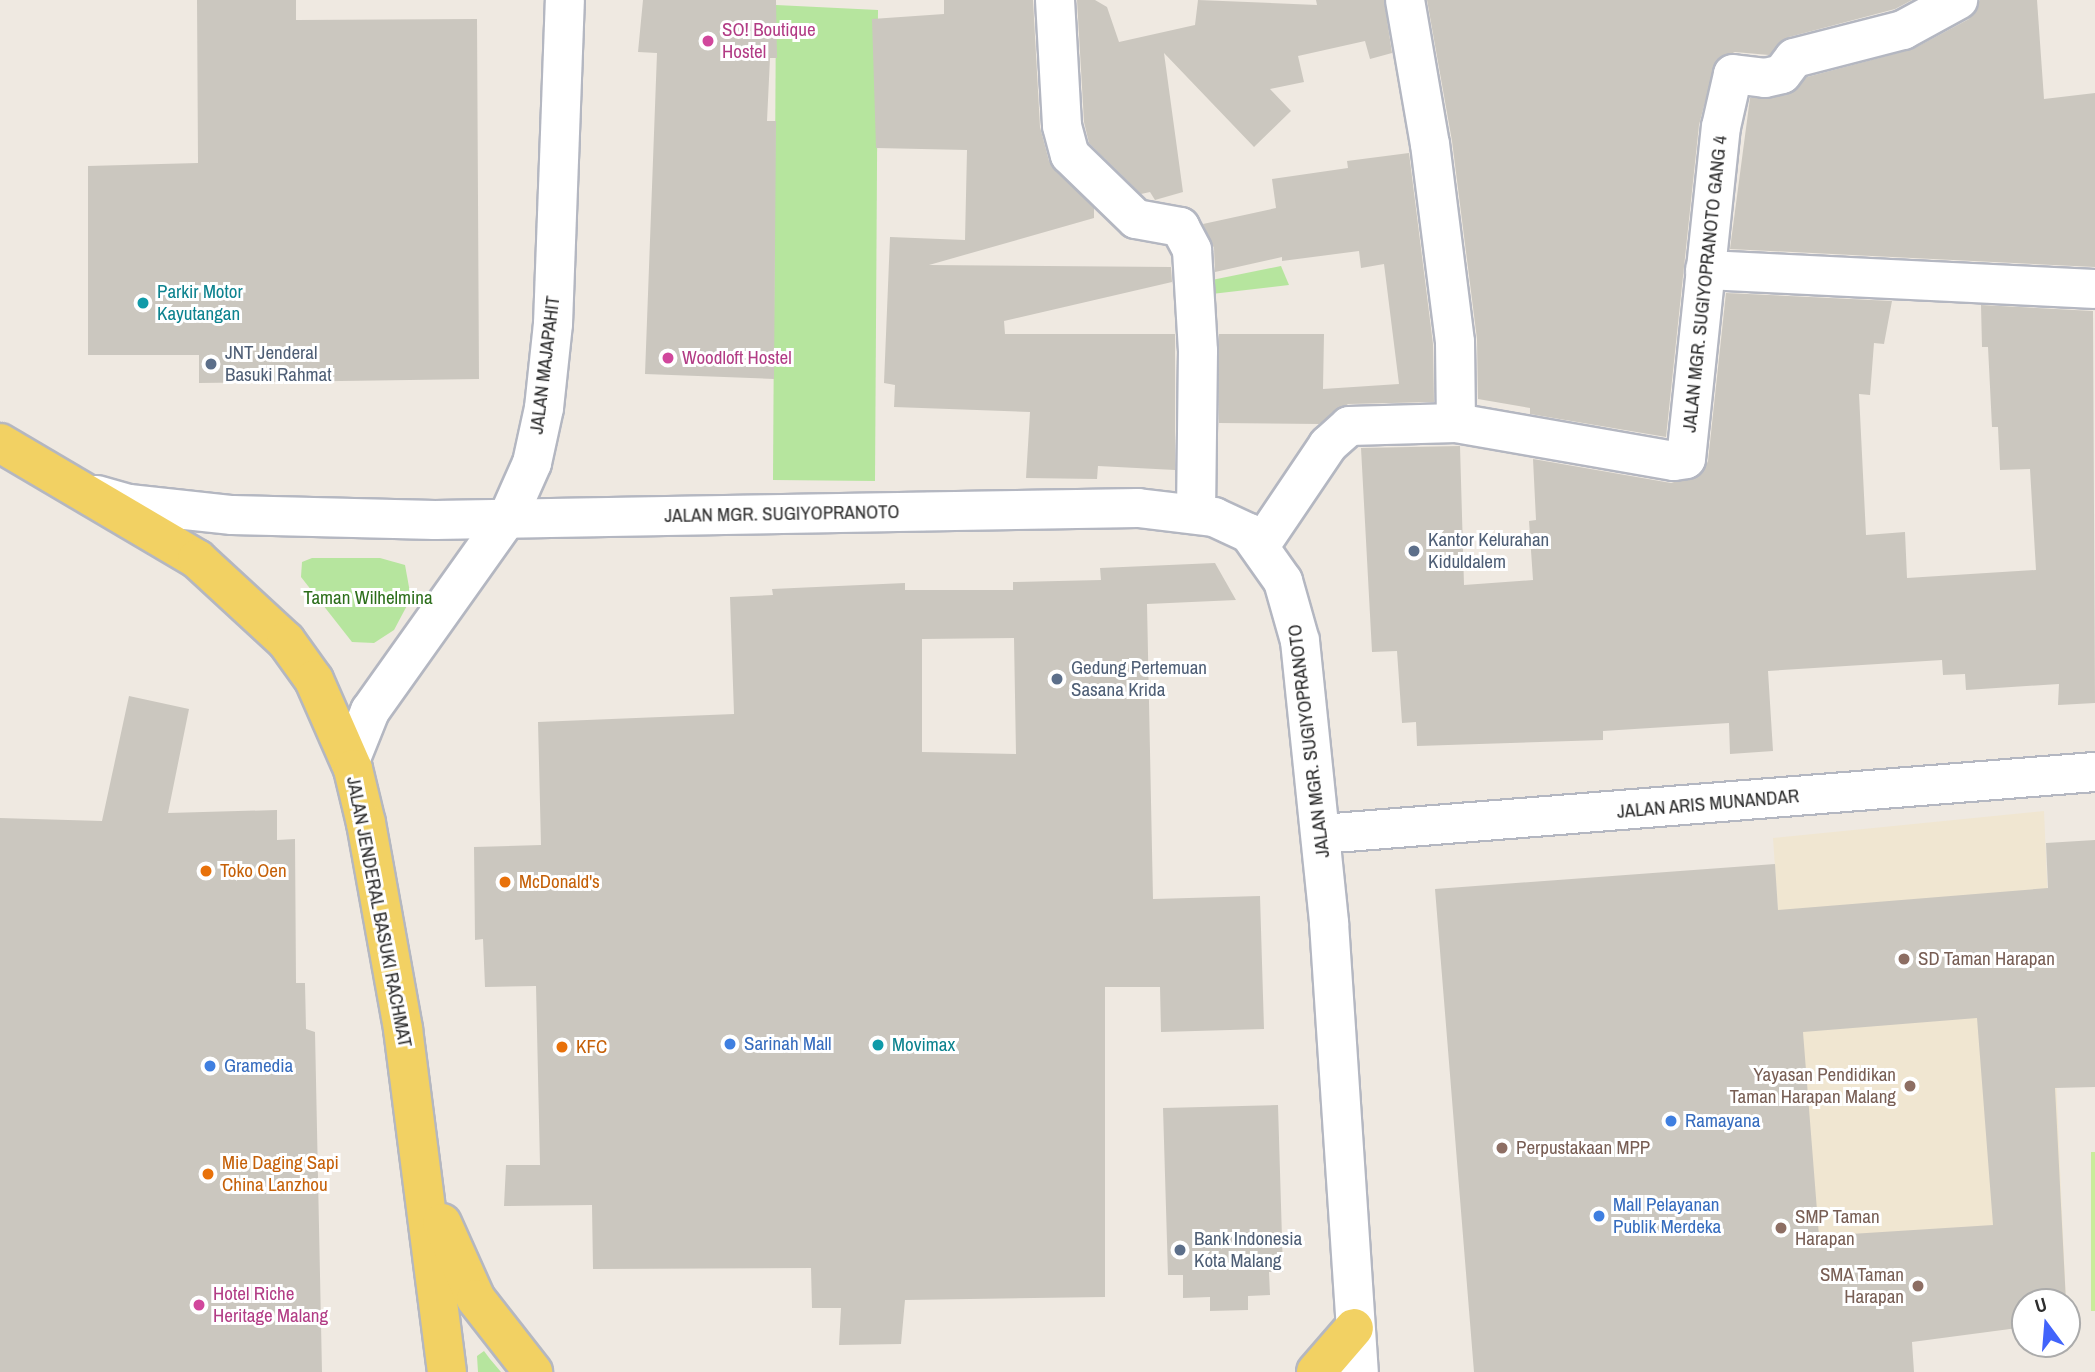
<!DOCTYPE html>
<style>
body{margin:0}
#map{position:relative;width:2095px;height:1372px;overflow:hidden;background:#efe9e1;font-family:"Archivo Narrow",sans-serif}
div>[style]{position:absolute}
.education>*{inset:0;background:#f0e6d1}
.green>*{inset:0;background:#b6e59e}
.pitch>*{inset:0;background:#c9ec9a}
.building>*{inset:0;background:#cbc7bf}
.roads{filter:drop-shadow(2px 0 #b4b7c1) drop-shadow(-2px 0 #b4b7c1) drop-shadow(0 2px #b4b7c1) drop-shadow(0 -2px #b4b7c1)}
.minor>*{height:38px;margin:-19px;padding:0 19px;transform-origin:19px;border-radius:19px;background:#fff}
.tertiary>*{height:38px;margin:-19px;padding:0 19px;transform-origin:19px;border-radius:19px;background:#fff}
.secondary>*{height:38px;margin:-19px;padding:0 19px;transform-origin:19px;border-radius:19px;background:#fff}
.primary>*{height:38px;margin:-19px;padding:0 19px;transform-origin:19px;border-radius:19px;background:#f2d163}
.dots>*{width:19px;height:19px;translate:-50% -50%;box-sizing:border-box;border:4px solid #fff;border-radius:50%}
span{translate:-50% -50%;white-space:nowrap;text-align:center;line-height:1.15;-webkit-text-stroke:6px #fff;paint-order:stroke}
.hotel-label{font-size:19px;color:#b23c85}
.left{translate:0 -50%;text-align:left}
.street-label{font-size:19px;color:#2e2e2e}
.culture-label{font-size:19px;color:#0d838f}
.service-label{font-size:19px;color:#4e5e75}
.park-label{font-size:19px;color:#2c6e1b}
.food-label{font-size:19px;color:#c56008}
.education-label{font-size:19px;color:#785e54}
.right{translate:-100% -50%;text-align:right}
.shop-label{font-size:19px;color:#366cbe}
.north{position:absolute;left:2011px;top:1288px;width:70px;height:70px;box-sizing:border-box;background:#fff;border:2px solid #ababab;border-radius:50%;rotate:344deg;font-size:19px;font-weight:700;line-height:28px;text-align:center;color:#2e2e2e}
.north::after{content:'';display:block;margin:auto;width:24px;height:32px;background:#4264fb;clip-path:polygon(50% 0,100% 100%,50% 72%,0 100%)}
</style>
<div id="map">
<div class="education">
<i style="clip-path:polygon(2044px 811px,2066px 1302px,2025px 1302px,2025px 1327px,1748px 1361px,1790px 1084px,1773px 838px)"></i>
</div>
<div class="green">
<i style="clip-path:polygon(776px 5px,878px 10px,875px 481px,773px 480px)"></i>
<i style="clip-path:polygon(1281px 266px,1289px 285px,1203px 295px,1202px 282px)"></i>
<i style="clip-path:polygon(312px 558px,380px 558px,405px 565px,411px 598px,394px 630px,374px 643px,352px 642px,301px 577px,302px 562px)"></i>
<i style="clip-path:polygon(484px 1351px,490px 1359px,501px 1372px,478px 1372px,477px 1356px)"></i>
</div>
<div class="pitch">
<i style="clip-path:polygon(2091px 1152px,2095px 1152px,2095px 1311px,2091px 1311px)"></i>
</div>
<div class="building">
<i style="clip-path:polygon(197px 0,296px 0,296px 20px,477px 19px,479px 379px,199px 383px,199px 355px,88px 355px,88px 166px,198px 163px)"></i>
<i style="clip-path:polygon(643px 0,776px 0,777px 58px,770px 58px,767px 121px,776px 121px,774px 379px,645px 374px,657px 53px,638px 52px)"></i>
<i style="clip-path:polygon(944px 0,1033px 0,1040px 127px,1049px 161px,1094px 208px,1094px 218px,929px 265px,1171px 267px,1172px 282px,1004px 321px,1005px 334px,1175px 334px,1175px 470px,1098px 466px,1097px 479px,1026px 478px,1030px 412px,894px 407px,895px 385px,884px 383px,890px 237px,965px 240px,967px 150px,876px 148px,872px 19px,944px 14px)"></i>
<i style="clip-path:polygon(1077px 0,1095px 0,1107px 7px,1119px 42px,1195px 25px,1198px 0,1317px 5px,1316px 0,1384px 0,1392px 53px,1370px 59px,1365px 41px,1298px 56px,1304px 82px,1270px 89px,1291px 111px,1254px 147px,1164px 53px,1183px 192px,1155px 200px,1150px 192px,1141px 194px,1089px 143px,1084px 122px)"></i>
<i style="clip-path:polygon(1427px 0,1912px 0,1895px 9px,1789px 37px,1769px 55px,1735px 52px,1716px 60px,1699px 125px,1666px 437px,1530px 414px,1530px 408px,1478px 399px,1477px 339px,1452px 141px)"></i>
<i style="clip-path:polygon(1980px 0,2037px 0,2044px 99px,2095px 93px,2095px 267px,1730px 249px,1750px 98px,1787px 95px,1807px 77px,1913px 49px,1969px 19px)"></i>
<i style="clip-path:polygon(1409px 153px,1433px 344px,1434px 402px,1348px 404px,1319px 424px,1219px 423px,1219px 334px,1324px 334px,1323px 389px,1399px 384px,1384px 264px,1361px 268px,1359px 251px,1282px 261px,1282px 257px,1215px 272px,1214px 248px,1203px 224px,1276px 208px,1272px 179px,1348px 168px,1347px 161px)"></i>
<i style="clip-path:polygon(1726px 293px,1892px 301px,1884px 344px,1874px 343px,1870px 395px,1859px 394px,1866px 535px,1905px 532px,1907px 578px,2036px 570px,2030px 469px,2000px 470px,1998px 427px,1992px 427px,1988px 347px,1982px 347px,1981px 305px,2093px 311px,2095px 703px,2058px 705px,2059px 684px,1966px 690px,1965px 674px,1943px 675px,1942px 660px,1768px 671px,1773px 751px,1730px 754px,1729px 723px,1603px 731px,1603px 740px,1417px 746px,1416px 722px,1402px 723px,1397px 651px,1372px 652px,1361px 448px,1460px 446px,1464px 585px,1533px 580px,1529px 521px,1536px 520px,1533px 459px,1671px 483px,1702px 473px,1708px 461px)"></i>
<i style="clip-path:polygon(evenodd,1215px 563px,1236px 600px,1147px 604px,1153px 899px,1260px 896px,1264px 1029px,1161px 1032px,1160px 987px,1105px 987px,1105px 1297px,905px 1300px,901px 1344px,839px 1345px,841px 1308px,812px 1308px,811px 1268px,593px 1269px,592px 1205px,504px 1206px,506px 1165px,540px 1165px,536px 986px,485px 987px,483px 939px,475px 940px,474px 847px,541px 845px,538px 722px,734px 714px,730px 597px,773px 595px,772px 589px,905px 583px,905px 590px,1013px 590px,1013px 582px,1101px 580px,1100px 568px,1215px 563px,1014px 638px,1016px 754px,922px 752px,922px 639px,1014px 638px)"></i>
<i style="clip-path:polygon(129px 696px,189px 709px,168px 813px,277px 810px,277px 840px,295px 839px,296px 983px,305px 983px,306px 1029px,315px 1032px,322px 1372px,0 1372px,0 818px,102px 821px)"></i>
<i style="clip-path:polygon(evenodd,2095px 840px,2095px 1087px,2055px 1088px,2066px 1302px,2025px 1302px,2025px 1327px,1912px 1342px,1914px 1372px,1474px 1372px,1435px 889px,1775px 864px,1778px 910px,2048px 888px,2046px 843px,2095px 840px,1977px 1018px,1993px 1225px,1819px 1236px,1803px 1032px,1977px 1018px)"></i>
<i style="clip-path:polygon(1278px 1105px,1283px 1272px,1269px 1272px,1270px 1295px,1248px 1296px,1248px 1310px,1210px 1311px,1210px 1297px,1183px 1298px,1183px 1275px,1168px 1275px,1163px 1108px)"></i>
</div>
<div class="roads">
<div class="minor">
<i style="left:1055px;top:0;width:126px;rotate:86.8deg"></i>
<i style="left:1062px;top:126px;width:30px;rotate:75deg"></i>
<i style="left:1070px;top:155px;width:92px;rotate:44.1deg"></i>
<i style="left:1136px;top:219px;width:45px;rotate:10.3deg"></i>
<i style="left:1180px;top:227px;width:26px;rotate:62deg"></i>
<i style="left:1192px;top:250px;width:101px;rotate:86.6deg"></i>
<i style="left:1198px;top:351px;width:163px;rotate:90.7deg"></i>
<i style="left:1405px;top:0;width:146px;rotate:80.2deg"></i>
<i style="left:1430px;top:144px;width:200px;rotate:82.8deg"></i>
<i style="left:1455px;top:342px;width:81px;rotate:89.3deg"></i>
<i style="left:1705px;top:270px;width:390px;rotate:2.8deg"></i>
<i style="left:1260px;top:546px;width:122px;rotate:-56deg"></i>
<i style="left:1328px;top:445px;width:28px;rotate:-42deg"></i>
<i style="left:1349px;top:426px;width:107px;rotate:-1.6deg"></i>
<i style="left:1456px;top:423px;width:221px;rotate:9.9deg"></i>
<i style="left:1674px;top:461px;width:12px;rotate:-9deg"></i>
<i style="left:1686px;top:459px;width:334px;rotate:-84deg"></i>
<i style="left:1721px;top:127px;width:54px;rotate:-77.2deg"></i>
<i style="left:1733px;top:74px;width:32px;rotate:7deg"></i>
<i style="left:1765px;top:78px;width:17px;rotate:-13deg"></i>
<i style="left:1782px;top:74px;width:20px;rotate:-53deg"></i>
<i style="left:1794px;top:58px;width:113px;rotate:-14.4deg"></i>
<i style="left:1903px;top:30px;width:63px;rotate:-28.6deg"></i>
</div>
<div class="tertiary">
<i style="left:350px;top:761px;width:54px;rotate:-68.2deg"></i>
<i style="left:370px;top:711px;width:238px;rotate:-54.6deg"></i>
<i style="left:508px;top:517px;width:59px;rotate:-66deg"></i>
<i style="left:532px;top:463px;width:56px;rotate:-77.7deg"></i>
<i style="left:544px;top:408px;width:84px;rotate:-83.9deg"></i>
<i style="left:553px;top:324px;width:324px;rotate:-87.9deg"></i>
</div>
<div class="secondary">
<i style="left:97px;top:495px;width:33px;rotate:16deg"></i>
<i style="left:129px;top:504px;width:104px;rotate:6.1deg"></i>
<i style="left:232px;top:515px;width:203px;rotate:1.4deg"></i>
<i style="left:435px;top:520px;width:703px;rotate:-0.98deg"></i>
<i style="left:1138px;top:508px;width:77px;rotate:6.8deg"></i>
<i style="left:1214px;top:517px;width:38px;rotate:25deg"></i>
<i style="left:1249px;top:533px;width:59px;rotate:54.7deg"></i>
<i style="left:1283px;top:581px;width:62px;rotate:74.2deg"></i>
<i style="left:1300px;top:641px;width:283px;rotate:84.1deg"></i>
<i style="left:1329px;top:923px;width:450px;rotate:86.2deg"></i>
<i style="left:1322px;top:834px;width:775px;rotate:-4.59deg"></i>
</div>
<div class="primary">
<i style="left:0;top:443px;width:229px;rotate:30.5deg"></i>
<i style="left:197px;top:559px;width:121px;rotate:42.7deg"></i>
<i style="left:286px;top:641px;width:48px;rotate:54.3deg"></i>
<i style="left:314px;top:680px;width:97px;rotate:66.3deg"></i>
<i style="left:353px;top:769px;width:56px;rotate:76.5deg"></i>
<i style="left:366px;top:823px;width:209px;rotate:79.8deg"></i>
<i style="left:403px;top:1029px;width:346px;rotate:82.7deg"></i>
<i style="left:442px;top:1223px;width:83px;rotate:65.9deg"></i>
<i style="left:476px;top:1299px;width:93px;rotate:52deg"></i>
<i style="left:1316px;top:1372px;width:58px;rotate:-49.2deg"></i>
</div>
</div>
<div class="dots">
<i style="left:708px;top:41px;background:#d1479c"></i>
<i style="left:143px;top:303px;background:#0f9aa8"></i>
<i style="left:668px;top:358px;background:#d1479c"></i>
<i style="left:211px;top:364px;background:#5c6f8a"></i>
<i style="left:1414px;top:551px;background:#5c6f8a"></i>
<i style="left:1057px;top:679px;background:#5c6f8a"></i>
<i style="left:206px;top:871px;background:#e8710a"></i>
<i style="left:505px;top:882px;background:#e8710a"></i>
<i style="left:1904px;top:959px;background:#8d6e63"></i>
<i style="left:730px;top:1044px;background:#3f7fe0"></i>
<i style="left:878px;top:1045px;background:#0f9aa8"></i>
<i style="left:562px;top:1047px;background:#e8710a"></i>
<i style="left:210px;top:1066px;background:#3f7fe0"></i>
<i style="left:1910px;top:1086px;background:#8d6e63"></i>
<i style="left:1671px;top:1121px;background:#3f7fe0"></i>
<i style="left:1502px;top:1148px;background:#8d6e63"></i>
<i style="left:208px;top:1174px;background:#e8710a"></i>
<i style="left:1599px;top:1216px;background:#3f7fe0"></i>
<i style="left:1781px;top:1228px;background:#8d6e63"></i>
<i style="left:1180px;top:1250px;background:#5c6f8a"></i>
<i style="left:1918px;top:1286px;background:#8d6e63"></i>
<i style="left:199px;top:1305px;background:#d1479c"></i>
</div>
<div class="hotel-label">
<span class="left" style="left:722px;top:41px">SO! Boutique<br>Hostel</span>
<span class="left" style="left:682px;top:358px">Woodloft Hostel</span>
<span class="left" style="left:213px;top:1305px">Hotel Riche<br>Heritage Malang</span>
</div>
<div class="street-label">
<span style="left:1705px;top:284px;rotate:-84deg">JALAN MGR. SUGIYOPRANOTO GANG 4</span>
<span style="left:545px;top:365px;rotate:-83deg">JALAN MAJAPAHIT</span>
<span style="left:782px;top:514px;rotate:-1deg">JALAN MGR. SUGIYOPRANOTO</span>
<span style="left:1309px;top:741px;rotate:-97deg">JALAN MGR. SUGIYOPRANOTO</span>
<span style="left:1708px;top:804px;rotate:-5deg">JALAN ARIS MUNANDAR</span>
<span style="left:379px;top:912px;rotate:79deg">JALAN JENDERAL BASUKI RACHMAT</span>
</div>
<div class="culture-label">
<span class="left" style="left:157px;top:303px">Parkir Motor<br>Kayutangan</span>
<span class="left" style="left:892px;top:1045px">Movimax</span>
</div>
<div class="service-label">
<span class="left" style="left:225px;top:364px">JNT Jenderal<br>Basuki Rahmat</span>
<span class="left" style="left:1428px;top:551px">Kantor Kelurahan<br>Kiduldalem</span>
<span class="left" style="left:1071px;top:679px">Gedung Pertemuan<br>Sasana Krida</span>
<span class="left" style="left:1194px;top:1250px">Bank Indonesia<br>Kota Malang</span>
</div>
<div class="park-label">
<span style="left:368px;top:598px">Taman Wilhelmina</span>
</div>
<div class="food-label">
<span class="left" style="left:220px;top:871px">Toko Oen</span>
<span class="left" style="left:519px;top:882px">McDonald's</span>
<span class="left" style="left:576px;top:1047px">KFC</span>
<span class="left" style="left:222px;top:1174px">Mie Daging Sapi<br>China Lanzhou</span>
</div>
<div class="education-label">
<span class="left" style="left:1918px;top:959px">SD Taman Harapan</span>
<span class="right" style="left:1896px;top:1086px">Yayasan Pendidikan<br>Taman Harapan Malang</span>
<span class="left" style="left:1516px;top:1148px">Perpustakaan MPP</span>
<span class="left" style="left:1795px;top:1228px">SMP Taman<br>Harapan</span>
<span class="right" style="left:1904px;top:1286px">SMA Taman<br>Harapan</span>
</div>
<div class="shop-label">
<span class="left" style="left:744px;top:1044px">Sarinah Mall</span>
<span class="left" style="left:224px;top:1066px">Gramedia</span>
<span class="left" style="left:1685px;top:1121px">Ramayana</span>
<span class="left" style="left:1613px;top:1216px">Mall Pelayanan<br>Publik Merdeka</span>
</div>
<div class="north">U</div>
</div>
